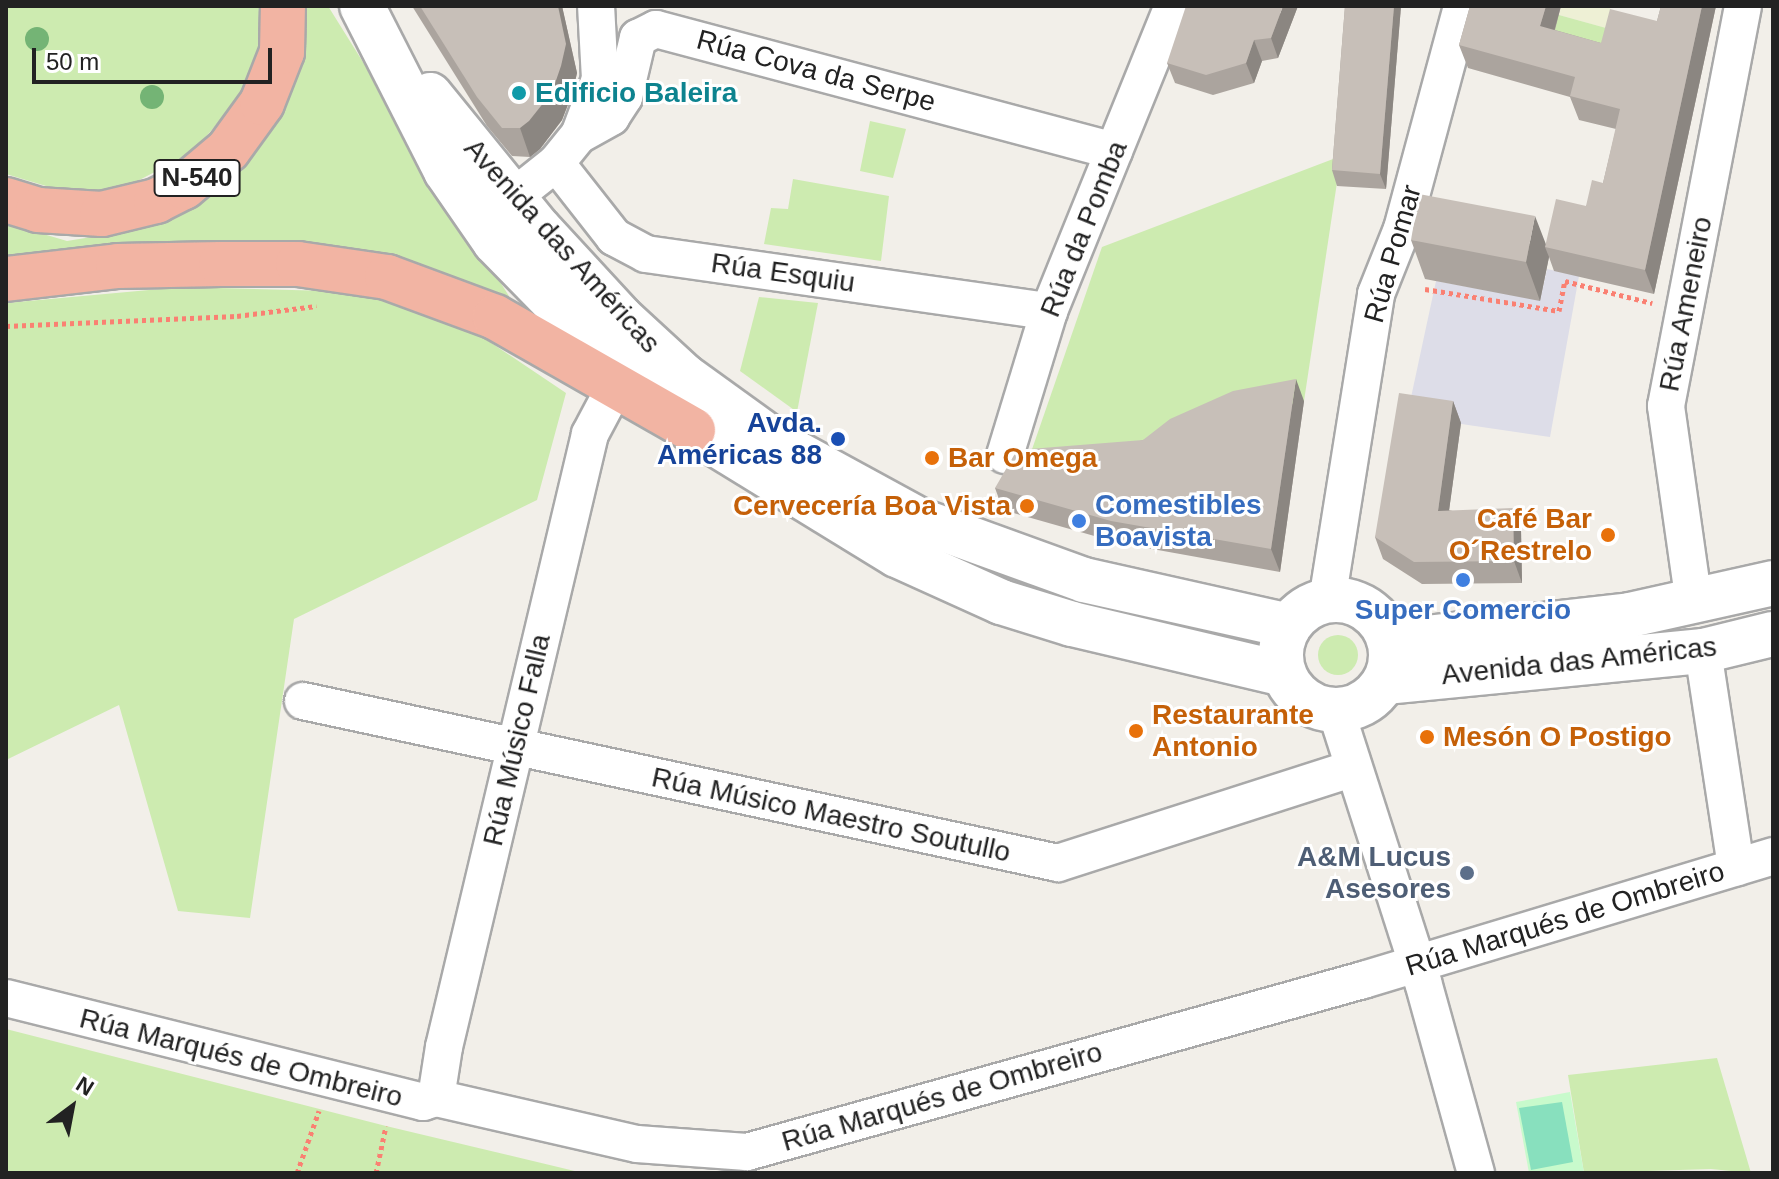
<!DOCTYPE html>
<meta charset="utf-8">
<style>
body{margin:0}
#map{position:relative;width:1779px;height:1179px;overflow:hidden;background:#f2efe9;font-family:Arial,sans-serif}
div>[style]{position:absolute}
.farmland>*{inset:0;background:#eef0d5}
.grass>*{inset:0;background:#cdebb0}
.round{border-radius:50%}
.park>*{inset:0;background:#c8facc}
.pitch>*{inset:0;background:#88e0be}
.plaza>*{inset:0;background:#dddde8}
.path>*{height:5px;margin-top:-2.5px;transform-origin:0;background:repeating-linear-gradient(90deg,#fa8072 0 4px,transparent 0 8px)}
.roads{filter:drop-shadow(2px 0 #a9a9a9) drop-shadow(-2px 0 #a9a9a9) drop-shadow(0 2px #a9a9a9) drop-shadow(0 -2px #a9a9a9)}
.minor>*{height:36px;margin:-18px;padding:0 18px;transform-origin:18px;border-radius:18px;background:#fff}
.tertiary>*{height:44px;margin:-22px;padding:0 22px;transform-origin:22px;border-radius:22px;background:#fff}
.tertiary>.ring{margin:-22px;padding:0;box-sizing:content-box;background:none;border:44px solid #fff;border-radius:50%}
.trunk>*{height:44px;margin:-22px;padding:0 22px;transform-origin:22px;border-radius:22px;background:#f2b4a3}
.trees>*{width:24px;height:24px;margin:-12px;border-radius:50%;background:#74b475}
.wall>*{inset:0;background:#aba49e}
.shaded-wall>*{inset:0;background:#8b8681}
.building>*{inset:0;background:#c7bfb8}
.dots>*{width:22px;height:22px;translate:-50% -50%;box-sizing:border-box;border:4px solid #fff;border-radius:50%}
span{translate:-50% -50%;white-space:nowrap;text-align:center;line-height:1.15;-webkit-text-stroke:6px #fff;paint-order:stroke}
.shield-label span{padding:2px 6px;background:#fff;border:2px solid;border-radius:6px;-webkit-text-stroke-width:0}
.shield-label{font-size:26px;color:#222;font-weight:700}
.street-label{font-size:28px;color:#222}
.culture-label{font-size:28px;color:#0d838f;font-weight:700}
.left{translate:0 -50%;text-align:left}
.transit-label{font-size:28px;color:#164399;font-weight:700}
.right{translate:-100% -50%;text-align:right}
.food-label{font-size:28px;color:#c56008;font-weight:700}
.shop-label{font-size:28px;color:#366cbe;font-weight:700}
.service-label{font-size:28px;color:#4e5e75;font-weight:700}
.frame{position:absolute;inset:0;border:8px solid #222;pointer-events:none}
.north{position:absolute;left:32px;top:1067px;width:80px;height:80px;-webkit-text-stroke:6px #fff;paint-order:stroke;rotate:32deg;font-size:22px;font-weight:700;line-height:32px;text-align:center;color:#222}
.north::after{content:'';display:block;margin:auto;width:28px;height:36px;background:#222;clip-path:polygon(50% 0,100% 100%,50% 72%,0 100%)}
.scale{position:absolute;left:32px;top:48px;width:240px;height:36px;box-sizing:border-box;border:4px solid #222;border-top:0;padding-left:10px;font-size:24px;line-height:28px;white-space:nowrap;color:#222;-webkit-text-stroke:6px #fff;paint-order:stroke}
</style>
<div id="map">
<div class="farmland">
<i style="clip-path:polygon(1561px 6px,1611px 6px,1606px 28px,1559px 15px)"></i>
</div>
<div class="grass">
<i style="clip-path:polygon(6px 6px,262px 6px,262px 46px,244px 92px,193px 152px,124px 188px,66px 192px,6px 174px)"></i>
<i style="clip-path:polygon(300px 6px,328px 6px,512px 301px,402px 263px,6px 264px,6px 223px,67px 241px,140px 229px,209px 195px,259px 141px)"></i>
<i style="clip-path:polygon(1486px 7px,1559px 15px,1606px 28px,1610px 67px)"></i>
<i style="clip-path:polygon(870px 121px,906px 129px,893px 178px,860px 171px)"></i>
<i style="clip-path:polygon(1341px 156px,1304px 401px,1178px 442px,1029px 458px,1102px 247px)"></i>
<i style="clip-path:polygon(793px 179px,889px 196px,881px 261px,764px 244px,771px 208px,788px 209px)"></i>
<i style="clip-path:polygon(182px 287px,367px 292px,481px 336px,566px 393px,537px 500px,294px 619px,250px 918px,178px 911px,119px 705px,6px 760px,6px 303px)"></i>
<i style="clip-path:polygon(759px 297px,818px 303px,797px 412px,740px 371px)"></i>
<i style="clip-path:polygon(1091px 598px,1271px 635px,1268px 648px,1088px 609px)"></i>
<i class="round" style="left:1318px;top:635px;width:40px;height:40px"></i>
<i style="clip-path:polygon(6px 1029px,386px 1126px,583px 1173px,6px 1173px)"></i>
<i style="clip-path:polygon(1717px 1058px,1751px 1173px,1711px 1169px,1584px 1173px,1568px 1075px)"></i>
</div>
<div class="park">
<i style="clip-path:polygon(1570px 1092px,1584px 1173px,1529px 1173px,1516px 1102px)"></i>
</div>
<div class="pitch">
<i style="clip-path:polygon(1562px 1102px,1573px 1162px,1531px 1170px,1519px 1108px)"></i>
</div>
<div class="plaza">
<i style="clip-path:polygon(1547px 269px,1579px 276px,1550px 437px,1407px 416px,1436px 281px,1540px 300px)"></i>
</div>
<div class="path">
<i style="left:1425px;top:289px;width:136px;rotate:9.3deg"></i>
<i style="left:1559px;top:311px;width:31px;rotate:-79deg"></i>
<i style="left:1565px;top:281px;width:90px;rotate:14.2deg"></i>
<i style="left:6px;top:326px;width:231px;rotate:-2.5deg"></i>
<i style="left:237px;top:316px;width:80px;rotate:-7.2deg"></i>
<i style="left:297px;top:1173px;width:66px;rotate:-70.5deg"></i>
<i style="left:376px;top:1173px;width:48px;rotate:-78deg"></i>
</div>
<div class="roads">
<div class="minor">
<i style="left:579px;top:135px;width:37px;rotate:-29deg"></i>
<i style="left:611px;top:117px;width:24px;rotate:-57deg"></i>
<i style="left:624px;top:97px;width:61px;rotate:-76.7deg"></i>
<i style="left:638px;top:38px;width:20px;rotate:-27deg"></i>
<i style="left:656px;top:29px;width:474px;rotate:14.9deg"></i>
<i style="left:556px;top:163px;width:94px;rotate:51.9deg"></i>
<i style="left:614px;top:237px;width:36px;rotate:28deg"></i>
<i style="left:646px;top:254px;width:407px;rotate:8.1deg"></i>
<i style="left:489px;top:200px;width:23px;rotate:-5deg"></i>
<i style="left:512px;top:198px;width:56px;rotate:-38.5deg"></i>
<i style="left:556px;top:163px;width:36px;rotate:-51deg"></i>
<i style="left:579px;top:135px;width:60px;rotate:-69.4deg"></i>
<i style="left:600px;top:79px;width:73px;rotate:-93.1deg"></i>
<i style="left:1005px;top:455px;width:151px;rotate:-73deg"></i>
<i style="left:1049px;top:311px;width:329px;rotate:-67.9deg"></i>
<i style="left:1327px;top:601px;width:311px;rotate:-80.9deg"></i>
<i style="left:1376px;top:294px;width:70px;rotate:-68.2deg"></i>
<i style="left:1402px;top:229px;width:231px;rotate:-74.9deg"></i>
<i style="left:1694px;top:603px;width:199px;rotate:-98.1deg"></i>
<i style="left:1666px;top:406px;width:407px;rotate:-79.1deg"></i>
<i style="left:1703px;top:651px;width:219px;rotate:81.3deg"></i>
<i style="left:303px;top:701px;width:772px;rotate:12.11deg"></i>
<i style="left:1058px;top:863px;width:308px;rotate:-17.8deg"></i>
<i style="left:1336px;top:711px;width:285px;rotate:72.2deg"></i>
<i style="left:1423px;top:982px;width:198px;rotate:74.5deg"></i>
<i style="left:6px;top:998px;width:430px;rotate:14deg"></i>
<i style="left:423px;top:1102px;width:14px;rotate:-17deg"></i>
<i style="left:436px;top:1098px;width:206px;rotate:12.9deg"></i>
<i style="left:637px;top:1144px;width:110px;rotate:4.2deg"></i>
<i style="left:747px;top:1152px;width:640px;rotate:-15.6deg"></i>
<i style="left:1363px;top:980px;width:428px;rotate:-16.8deg"></i>
<i style="left:436px;top:1098px;width:52px;rotate:-81.1deg"></i>
<i style="left:444px;top:1047px;width:630px;rotate:-76.6deg"></i>
<i style="left:590px;top:434px;width:53px;rotate:-62deg"></i>
</div>
<div class="tertiary">
<i style="left:362px;top:6px;width:185px;rotate:63deg"></i>
<i style="left:446px;top:171px;width:86px;rotate:55.4deg"></i>
<i style="left:495px;top:242px;width:144px;rotate:45.6deg"></i>
<i style="left:596px;top:345px;width:129px;rotate:41.2deg"></i>
<i style="left:693px;top:430px;width:239px;rotate:31.5deg"></i>
<i style="left:897px;top:555px;width:114px;rotate:24.3deg"></i>
<i style="left:1001px;top:602px;width:74px;rotate:17.2deg"></i>
<i style="left:1072px;top:624px;width:218px;rotate:13.3deg"></i>
<i style="left:430px;top:95px;width:173px;rotate:50.9deg"></i>
<i style="left:539px;top:229px;width:121px;rotate:47.3deg"></i>
<i style="left:621px;top:318px;width:86px;rotate:42.6deg"></i>
<i style="left:684px;top:376px;width:111px;rotate:35.8deg"></i>
<i style="left:774px;top:441px;width:167px;rotate:28.6deg"></i>
<i style="left:921px;top:521px;width:173px;rotate:19.9deg"></i>
<i style="left:1084px;top:580px;width:210px;rotate:12.6deg"></i>
<i class="ring" style="left:1281px;top:600px;width:66px;height:66px"></i>
<i style="left:1390px;top:642px;width:242px;rotate:-6.4deg"></i>
<i style="left:1630px;top:615px;width:147px;rotate:-12.6deg"></i>
<i style="left:1385px;top:682px;width:320px;rotate:-5.6deg"></i>
<i style="left:1703px;top:651px;width:72px;rotate:-13.7deg"></i>
</div>
<div class="trunk">
<i style="left:6px;top:200px;width:34px;rotate:17deg"></i>
<i style="left:38px;top:210px;width:64px;rotate:3.6deg"></i>
<i style="left:102px;top:214px;width:56px;rotate:-13.5deg"></i>
<i style="left:156px;top:201px;width:31px;rotate:-27deg"></i>
<i style="left:184px;top:187px;width:57px;rotate:-40.1deg"></i>
<i style="left:228px;top:150px;width:58px;rotate:-54.1deg"></i>
<i style="left:262px;top:103px;width:55px;rotate:-68.6deg"></i>
<i style="left:282px;top:52px;width:46px;rotate:-88.8deg"></i>
<i style="left:6px;top:279px;width:113px;rotate:-6.6deg"></i>
<i style="left:118px;top:266px;width:103px;rotate:-1.1deg"></i>
<i style="left:221px;top:264px;width:77px"></i>
<i style="left:298px;top:264px;width:90px;rotate:8.3deg"></i>
<i style="left:387px;top:277px;width:115px;rotate:20.3deg"></i>
<i style="left:495px;top:317px;width:228px;rotate:29.7deg"></i>
</div>
</div>
<div class="trees">
<i style="left:37px;top:39px"></i>
<i style="left:152px;top:97px"></i>
</div>
<div class="wall">
<i style="clip-path:polygon(412px 6px,562px 6px,577px 73px,572px 94px,562px 120px,540px 149px,530px 157px,512px 156px,487px 126px)"></i>
<i style="clip-path:polygon(1298px 6px,1278px 58px,1262px 61px,1254px 83px,1213px 95px,1175px 83px,1167px 63px)"></i>
<i style="clip-path:polygon(1345px 6px,1401px 6px,1386px 189px,1337px 186px,1332px 170px)"></i>
<i style="clip-path:polygon(1470px 6px,1561px 6px,1555px 30px,1601px 43px,1657px 21px,1661px 6px,1716px 6px,1654px 294px,1554px 271px,1549px 257px,1540px 301px,1425px 279px,1411px 240px,1546px 244px,1586px 206px,1603px 183px,1616px 129px,1579px 120px,1570px 97px,1468px 68px,1459px 45px)"></i>
<i style="clip-path:polygon(1304px 401px,1280px 572px,1119px 543px,1003px 510px,995px 488px,1143px 440px)"></i>
<i style="clip-path:polygon(1453px 401px,1461px 423px,1449px 510px,1521px 530px,1522px 583px,1422px 584px,1383px 559px,1375px 537px)"></i>
</div>
<div class="shaded-wall">
<i style="clip-path:polygon(558px 6px,562px 6px,577px 73px,572px 94px,562px 120px,540px 149px,530px 157px,520px 128px)"></i>
<i style="clip-path:polygon(1283px 6px,1298px 6px,1278px 58px,1271px 38px)"></i>
<i style="clip-path:polygon(1394px 6px,1401px 6px,1386px 189px,1380px 174px)"></i>
<i style="clip-path:polygon(1546px 6px,1561px 6px,1549px 50px,1540px 26px)"></i>
<i style="clip-path:polygon(1702px 6px,1716px 6px,1654px 294px,1645px 270px)"></i>
<i style="clip-path:polygon(1254px 40px,1262px 61px,1254px 83px,1246px 63px)"></i>
<i style="clip-path:polygon(1535px 216px,1547px 247px,1545px 247px,1549px 257px,1540px 301px,1526px 262px)"></i>
<i style="clip-path:polygon(1296px 379px,1304px 401px,1280px 572px,1271px 549px)"></i>
<i style="clip-path:polygon(1453px 401px,1461px 423px,1446px 533px,1438px 511px)"></i>
<i style="clip-path:polygon(1513px 508px,1521px 530px,1522px 583px,1514px 561px)"></i>
</div>
<div class="building">
<i style="clip-path:polygon(420px 6px,558px 6px,566px 44px,561px 66px,552px 92px,529px 121px,520px 128px,502px 128px,477px 97px)"></i>
<i style="clip-path:polygon(1186px 6px,1283px 6px,1271px 38px,1254px 40px,1246px 63px,1206px 75px,1167px 63px)"></i>
<i style="clip-path:polygon(1345px 6px,1394px 6px,1380px 174px,1332px 170px)"></i>
<i style="clip-path:polygon(1470px 6px,1546px 6px,1540px 26px,1601px 43px,1610px 9px,1657px 21px,1661px 6px,1702px 6px,1645px 270px,1545px 247px,1556px 199px,1586px 206px,1592px 180px,1603px 183px,1620px 109px,1570px 96px,1575px 77px,1459px 45px)"></i>
<i style="clip-path:polygon(1419px 194px,1535px 216px,1526px 262px,1411px 240px)"></i>
<i style="clip-path:polygon(1296px 379px,1271px 549px,1111px 521px,995px 488px,1017px 450px,1143px 440px,1170px 419px,1233px 391px)"></i>
<i style="clip-path:polygon(1399px 393px,1453px 401px,1438px 511px,1513px 508px,1514px 561px,1414px 562px,1375px 537px)"></i>
</div>
<div class="dots">
<i style="left:519px;top:93px;background:#0f9aa8"></i>
<i style="left:838px;top:439px;background:#1a4fb4"></i>
<i style="left:932px;top:458px;background:#e8710a"></i>
<i style="left:1027px;top:506px;background:#e8710a"></i>
<i style="left:1079px;top:521px;background:#3f7fe0"></i>
<i style="left:1608px;top:535px;background:#e8710a"></i>
<i style="left:1463px;top:580px;background:#3f7fe0"></i>
<i style="left:1136px;top:731px;background:#e8710a"></i>
<i style="left:1427px;top:737px;background:#e8710a"></i>
<i style="left:1467px;top:873px;background:#5c6f8a"></i>
</div>
<div class="shield-label">
<span style="left:197px;top:178px">N-540</span>
</div>
<div class="street-label">
<span style="left:816px;top:71px;rotate:15deg">Rúa Cova da Serpe</span>
<span style="left:1084px;top:229px;rotate:-68deg">Rúa da Pomba</span>
<span style="left:562px;top:246px;rotate:48deg">Avenida das Américas</span>
<span style="left:1393px;top:254px;rotate:-74deg">Rúa Pomar</span>
<span style="left:783px;top:273px;rotate:8deg">Rúa Esquiu</span>
<span style="left:1686px;top:304px;rotate:-79deg">Rúa Ameneiro</span>
<span style="left:1579px;top:661px;rotate:-6deg">Avenida das Américas</span>
<span style="left:517px;top:740px;rotate:-77deg">Rúa Músico Falla</span>
<span style="left:831px;top:815px;rotate:12deg">Rúa Músico Maestro Soutullo</span>
<span style="left:1565px;top:919px;rotate:-17deg">Rúa Marqués de Ombreiro</span>
<span style="left:241px;top:1058px;rotate:14deg">Rúa Marqués de Ombreiro</span>
<span style="left:942px;top:1097px;rotate:-16deg">Rúa Marqués de Ombreiro</span>
</div>
<div class="culture-label">
<span class="left" style="left:535px;top:93px">Edificio Baleira</span>
</div>
<div class="transit-label">
<span class="right" style="left:822px;top:439px">Avda.<br>Américas 88</span>
</div>
<div class="food-label">
<span class="left" style="left:948px;top:458px">Bar Omega</span>
<span class="right" style="left:1011px;top:506px">Cervecería Boa Vista</span>
<span class="right" style="left:1592px;top:535px">Café Bar<br>O´Restrelo</span>
<span class="left" style="left:1152px;top:731px">Restaurante<br>Antonio</span>
<span class="left" style="left:1443px;top:737px">Mesón O Postigo</span>
</div>
<div class="shop-label">
<span class="left" style="left:1095px;top:521px">Comestibles<br>Boavista</span>
<span style="left:1463px;top:610px">Super Comercio</span>
</div>
<div class="service-label">
<span class="right" style="left:1451px;top:873px">A&amp;M Lucus<br>Asesores</span>
</div>
<div class="frame"></div>
<div class="north">N</div>
<div class="scale">50 m</div>
</div>
